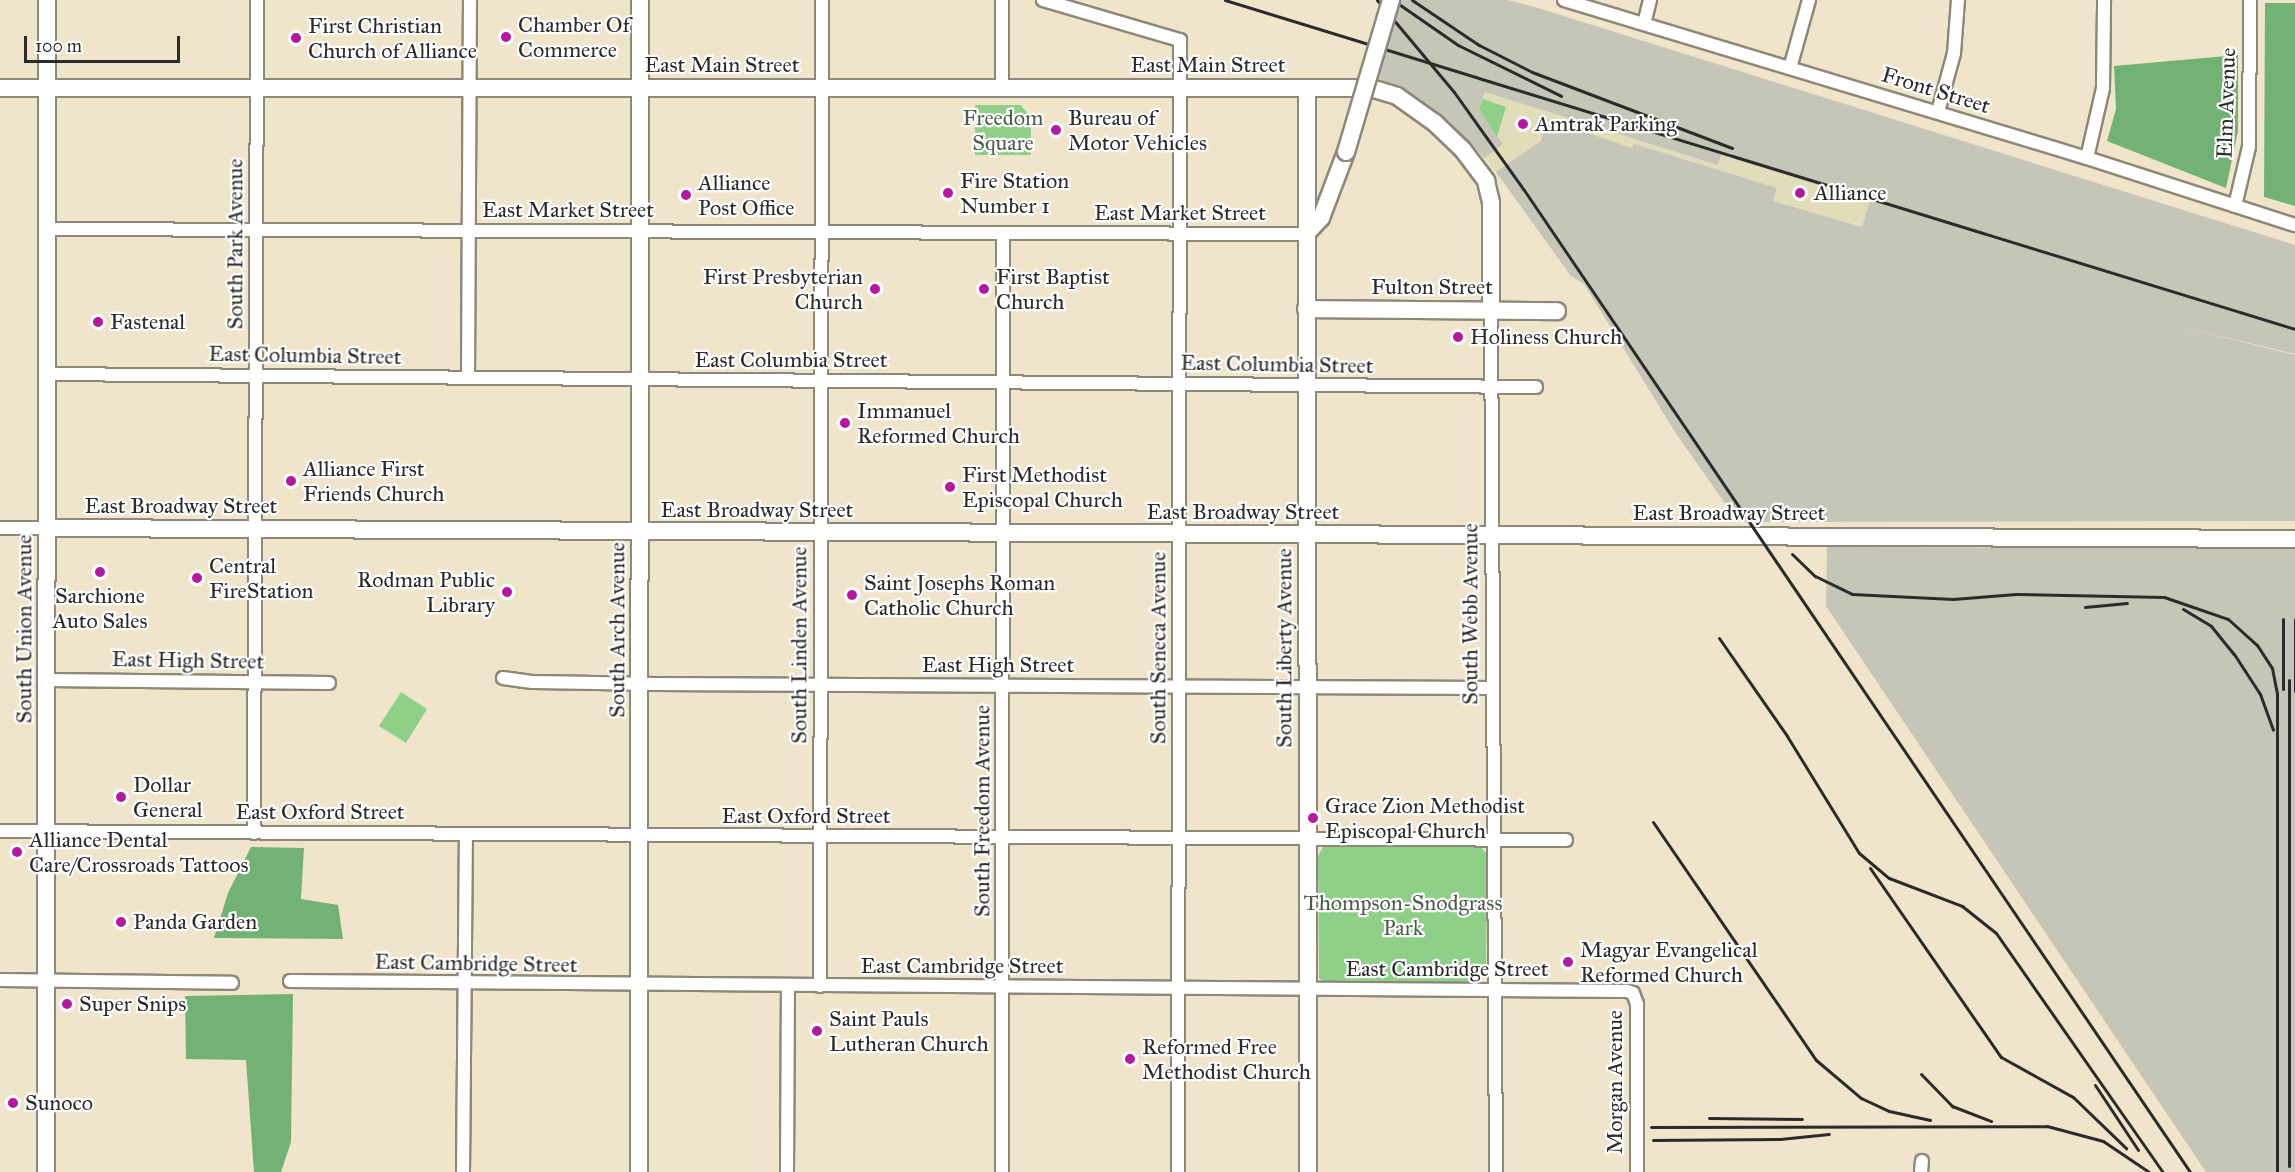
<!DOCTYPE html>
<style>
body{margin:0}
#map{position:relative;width:2295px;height:1172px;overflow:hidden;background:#f0e5ca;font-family:"IM FELL Great Primer",serif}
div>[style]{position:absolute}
.built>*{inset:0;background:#e1dcba}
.industrial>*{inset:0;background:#c5c5b8}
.green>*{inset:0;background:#8ed088}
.forest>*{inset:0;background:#72b274}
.roads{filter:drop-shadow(2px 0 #8e887a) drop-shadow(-2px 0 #8e887a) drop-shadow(0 2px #8e887a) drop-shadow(0 -2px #8e887a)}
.street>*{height:12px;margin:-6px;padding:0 6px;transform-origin:6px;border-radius:6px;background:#fff}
.secondary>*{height:16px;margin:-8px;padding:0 8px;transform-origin:8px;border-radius:8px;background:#fff}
.rail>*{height:3px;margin:-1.5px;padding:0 1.5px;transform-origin:1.5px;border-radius:1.5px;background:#2b2b2b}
.bridges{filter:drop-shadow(2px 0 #8e887a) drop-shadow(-2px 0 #8e887a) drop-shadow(0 2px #8e887a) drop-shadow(0 -2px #8e887a)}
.secondary-bridge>*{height:16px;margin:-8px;padding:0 8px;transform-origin:8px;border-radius:8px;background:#fff}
.dots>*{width:16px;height:16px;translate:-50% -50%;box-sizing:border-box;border:3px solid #fff;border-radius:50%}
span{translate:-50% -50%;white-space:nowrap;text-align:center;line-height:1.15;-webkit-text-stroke:4.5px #fff;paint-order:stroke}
.poi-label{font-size:22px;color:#2b2b2b}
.left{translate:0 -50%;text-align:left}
.right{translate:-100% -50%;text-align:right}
.street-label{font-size:22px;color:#2b2b2b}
.park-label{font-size:22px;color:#495d47}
.scale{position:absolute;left:24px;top:36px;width:156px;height:27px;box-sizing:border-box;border:3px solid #2b2b2b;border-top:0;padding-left:8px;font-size:18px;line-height:21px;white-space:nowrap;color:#2b2b2b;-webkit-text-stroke:4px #fff;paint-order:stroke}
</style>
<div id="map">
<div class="built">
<i style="clip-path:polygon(1485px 92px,1718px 164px,1721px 155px,1871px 201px,1862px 227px,1773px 201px,1777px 188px,1634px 145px,1632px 148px,1548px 119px,1541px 141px,1496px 172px,1484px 158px,1503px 144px,1497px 137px,1505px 107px,1483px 99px)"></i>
</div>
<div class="industrial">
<i style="clip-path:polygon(1399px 0,1508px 0,1535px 7px,2295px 245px,2295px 354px,2168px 324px,2295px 355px,2295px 521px,1738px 522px,1675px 432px,1584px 284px,1571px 276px,1496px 172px,1541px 141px,1547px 119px,1632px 148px,1634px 144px,1777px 188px,1773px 201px,1862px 227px,1870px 201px,1721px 155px,1718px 165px,1485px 92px,1479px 109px,1503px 144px,1484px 158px,1471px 143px,1417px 100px,1377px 77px)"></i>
<i style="clip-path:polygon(1827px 547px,2295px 548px,2295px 1172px,2206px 1172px,1826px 606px)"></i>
</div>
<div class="green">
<i style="clip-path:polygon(1483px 99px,1506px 107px,1497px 137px,1479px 109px)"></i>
<i style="clip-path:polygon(975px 105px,1021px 105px,1031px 118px,1031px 155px,975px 155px)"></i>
<i style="clip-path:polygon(401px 692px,427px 709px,406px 743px,379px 726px)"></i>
<i style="clip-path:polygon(1323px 847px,1481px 847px,1487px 854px,1486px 976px,1479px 983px,1325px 982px,1319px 978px,1318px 856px)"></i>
</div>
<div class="forest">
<i style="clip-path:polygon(2265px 3px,2295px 3px,2295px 206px,2264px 197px)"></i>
<i style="clip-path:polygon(2238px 55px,2238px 131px,2226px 188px,2107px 141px,2116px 109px,2114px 66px)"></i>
<i style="clip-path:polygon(251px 847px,304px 848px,301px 899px,338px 905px,343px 939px,214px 938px,228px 893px)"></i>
<i style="clip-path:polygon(293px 994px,291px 1142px,281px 1172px,254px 1172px,246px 1060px,186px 1059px,185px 996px)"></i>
</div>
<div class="roads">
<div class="street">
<i style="left:1043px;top:0;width:143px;rotate:16.3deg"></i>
<i style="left:1180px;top:40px;width:1132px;rotate:90.1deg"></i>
<i style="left:1564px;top:0;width:546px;rotate:16.81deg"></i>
<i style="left:2087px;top:158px;width:219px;rotate:17.9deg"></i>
<i style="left:1644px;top:24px;width:25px;rotate:-76deg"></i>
<i style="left:1790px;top:68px;width:71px;rotate:-74.4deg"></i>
<i style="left:1002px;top:87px;width:87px;rotate:-90deg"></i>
<i style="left:1938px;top:112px;width:61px;rotate:-74.8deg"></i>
<i style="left:1954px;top:53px;width:53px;rotate:-85.7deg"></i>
<i style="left:2087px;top:158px;width:72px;rotate:-77.1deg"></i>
<i style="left:2103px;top:88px;width:88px;rotate:-89.3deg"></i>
<i style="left:2235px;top:206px;width:61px;rotate:-76.7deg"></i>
<i style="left:2249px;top:147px;width:147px;rotate:-89.6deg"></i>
<i style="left:46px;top:229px;width:1260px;rotate:0.23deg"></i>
<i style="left:1491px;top:310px;width:862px;rotate:89.67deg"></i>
<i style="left:47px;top:374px;width:1489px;rotate:0.5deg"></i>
<i style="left:468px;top:378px;width:378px;rotate:-89.7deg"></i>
<i style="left:0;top:528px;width:47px"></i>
<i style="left:503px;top:678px;width:29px;rotate:8deg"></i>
<i style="left:532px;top:682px;width:123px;rotate:0.9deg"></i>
<i style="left:655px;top:684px;width:838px;rotate:0.27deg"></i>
<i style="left:47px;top:680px;width:282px;rotate:0.6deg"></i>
<i style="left:0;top:831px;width:1566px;rotate:0.33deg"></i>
<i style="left:254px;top:833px;width:833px;rotate:-89.79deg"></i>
<i style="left:0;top:980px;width:232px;rotate:0.7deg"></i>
<i style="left:290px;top:981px;width:1337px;rotate:0.43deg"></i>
<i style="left:1627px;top:991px;width:6px;rotate:18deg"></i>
<i style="left:1633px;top:993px;width:12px;rotate:70deg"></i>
<i style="left:1637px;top:1004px;width:168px;rotate:90deg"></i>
<i style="left:820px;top:986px;width:986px;rotate:-89.88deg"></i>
<i style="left:463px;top:1172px;width:337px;rotate:-89.5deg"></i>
<i style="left:787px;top:1172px;width:186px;rotate:-89.7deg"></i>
<i style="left:1002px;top:1172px;width:939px;rotate:-89.94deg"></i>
<i style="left:1921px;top:1172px;width:11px;rotate:-85deg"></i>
</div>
<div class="secondary">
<i style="left:0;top:88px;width:1371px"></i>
<i style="left:1371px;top:88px;width:27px;rotate:17deg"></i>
<i style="left:1397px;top:96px;width:47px;rotate:35.4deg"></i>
<i style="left:1435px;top:123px;width:39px;rotate:44deg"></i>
<i style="left:1463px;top:150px;width:39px;rotate:53deg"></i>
<i style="left:1486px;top:181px;width:23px;rotate:77deg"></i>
<i style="left:1491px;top:203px;width:107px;rotate:90deg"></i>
<i style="left:1307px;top:88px;width:1084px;rotate:89.95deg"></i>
<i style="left:1306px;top:234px;width:22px;rotate:-47deg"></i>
<i style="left:1321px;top:218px;width:71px;rotate:-69.3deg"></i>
<i style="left:1306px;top:309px;width:251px;rotate:0.5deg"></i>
<i style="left:47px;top:528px;width:2248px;rotate:0.28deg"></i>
<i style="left:46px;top:1172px;width:1172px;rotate:-89.95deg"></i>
<i style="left:639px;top:1172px;width:1172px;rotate:-89.95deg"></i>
</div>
</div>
<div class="rail">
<i style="left:1225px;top:0;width:1119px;rotate:17.09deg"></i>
<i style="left:1377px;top:0;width:120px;rotate:50.1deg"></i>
<i style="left:1454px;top:92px;width:120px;rotate:54.5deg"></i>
<i style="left:1524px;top:190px;width:1187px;rotate:55.85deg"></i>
<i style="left:1393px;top:0;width:79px;rotate:34.7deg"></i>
<i style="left:1458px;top:45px;width:115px;rotate:26.3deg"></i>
<i style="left:1412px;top:0;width:81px;rotate:33.9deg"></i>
<i style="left:1479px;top:45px;width:59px;rotate:27deg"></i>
<i style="left:1532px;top:72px;width:214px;rotate:20.8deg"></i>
<i style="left:1792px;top:554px;width:32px;rotate:44deg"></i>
<i style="left:1815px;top:576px;width:41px;rotate:25.9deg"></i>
<i style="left:1852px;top:594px;width:101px;rotate:2.8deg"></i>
<i style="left:1953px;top:599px;width:63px;rotate:-4.5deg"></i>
<i style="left:2016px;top:594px;width:148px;rotate:1.2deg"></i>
<i style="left:2164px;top:597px;width:68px;rotate:19deg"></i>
<i style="left:2228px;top:619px;width:39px;rotate:42deg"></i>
<i style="left:2257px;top:645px;width:27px;rotate:57deg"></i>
<i style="left:2272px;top:668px;width:25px;rotate:79deg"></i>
<i style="left:2277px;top:693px;width:479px;rotate:90deg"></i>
<i style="left:2085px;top:607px;width:42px;rotate:-5.4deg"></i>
<i style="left:2183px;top:609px;width:33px;rotate:31deg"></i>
<i style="left:2211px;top:626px;width:36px;rotate:51deg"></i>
<i style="left:2234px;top:654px;width:48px;rotate:57deg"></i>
<i style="left:2260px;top:694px;width:38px;rotate:70deg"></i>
<i style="left:2283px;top:619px;width:70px;rotate:90deg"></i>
<i style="left:2295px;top:619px;width:72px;rotate:90deg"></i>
<i style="left:1719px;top:638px;width:119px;rotate:55.2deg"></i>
<i style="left:1787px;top:736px;width:137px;rotate:58.4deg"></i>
<i style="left:1859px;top:853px;width:39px;rotate:40deg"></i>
<i style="left:1889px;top:878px;width:78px;rotate:21deg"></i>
<i style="left:1962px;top:906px;width:43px;rotate:38.5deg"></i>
<i style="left:1996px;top:933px;width:292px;rotate:55.1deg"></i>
<i style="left:1653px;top:822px;width:288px;rotate:55.6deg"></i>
<i style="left:1816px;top:1060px;width:59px;rotate:40.2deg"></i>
<i style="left:1861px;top:1098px;width:31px;rotate:25deg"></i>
<i style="left:1889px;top:1111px;width:42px;rotate:12.4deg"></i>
<i style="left:1870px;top:868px;width:230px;rotate:55.3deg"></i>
<i style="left:2001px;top:1057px;width:82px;rotate:29.1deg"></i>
<i style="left:2073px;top:1097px;width:74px;rotate:43.9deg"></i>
<i style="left:1921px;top:1074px;width:45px;rotate:45.9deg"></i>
<i style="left:1952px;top:1106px;width:42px;rotate:21deg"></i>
<i style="left:2095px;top:1085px;width:78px;rotate:56.5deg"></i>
<i style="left:1709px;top:1118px;width:93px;rotate:0.6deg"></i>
<i style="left:1651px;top:1127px;width:396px;rotate:-0.1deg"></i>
<i style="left:2047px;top:1126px;width:58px;rotate:15deg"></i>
<i style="left:2103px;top:1141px;width:55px;rotate:34deg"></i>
<i style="left:1653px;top:1140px;width:127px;rotate:-0.5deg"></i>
<i style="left:1780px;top:1139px;width:49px;rotate:-5.8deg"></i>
<i style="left:2289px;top:1166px;width:486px;rotate:-90deg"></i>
</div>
<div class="bridges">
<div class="secondary-bridge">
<i style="left:1346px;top:152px;width:159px;rotate:-73.5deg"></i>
</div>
</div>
<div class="dots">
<i style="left:506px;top:37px;background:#b5179e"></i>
<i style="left:296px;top:38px;background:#b5179e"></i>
<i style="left:1523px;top:124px;background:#b5179e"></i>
<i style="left:1056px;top:130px;background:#b5179e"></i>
<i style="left:948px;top:193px;background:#b5179e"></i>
<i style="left:1800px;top:193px;background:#b5179e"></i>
<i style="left:686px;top:195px;background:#b5179e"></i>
<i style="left:875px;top:289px;background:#b5179e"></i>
<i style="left:984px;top:289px;background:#b5179e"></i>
<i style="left:98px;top:322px;background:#b5179e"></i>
<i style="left:1458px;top:337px;background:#b5179e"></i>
<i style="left:845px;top:423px;background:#b5179e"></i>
<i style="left:291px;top:481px;background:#b5179e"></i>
<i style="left:950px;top:487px;background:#b5179e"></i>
<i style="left:100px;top:572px;background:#b5179e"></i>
<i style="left:197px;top:578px;background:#b5179e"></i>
<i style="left:507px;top:592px;background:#b5179e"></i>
<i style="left:852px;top:595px;background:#b5179e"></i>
<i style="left:121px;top:797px;background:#b5179e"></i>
<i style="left:1313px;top:818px;background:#b5179e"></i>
<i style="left:17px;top:852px;background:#b5179e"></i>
<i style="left:121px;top:922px;background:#b5179e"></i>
<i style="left:1568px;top:962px;background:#b5179e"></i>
<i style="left:67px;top:1004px;background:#b5179e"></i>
<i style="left:817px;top:1031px;background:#b5179e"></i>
<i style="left:1130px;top:1059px;background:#b5179e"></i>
<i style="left:13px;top:1103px;background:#b5179e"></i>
</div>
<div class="poi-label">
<span class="left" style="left:518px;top:37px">Chamber Of<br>Commerce</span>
<span class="left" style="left:308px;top:38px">First Christian<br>Church of Alliance</span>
<span class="left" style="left:1068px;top:130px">Bureau of<br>Motor Vehicles</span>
<span class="left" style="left:1535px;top:124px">Amtrak Parking</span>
<span class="left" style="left:960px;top:193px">Fire Station<br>Number 1</span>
<span class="left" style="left:698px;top:195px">Alliance<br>Post Office</span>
<span class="left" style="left:1814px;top:193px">Alliance</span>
<span class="right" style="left:863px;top:289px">First Presbyterian<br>Church</span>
<span class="left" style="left:996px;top:289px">First Baptist<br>Church</span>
<span class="left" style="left:110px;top:322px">Fastenal</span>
<span class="left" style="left:1470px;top:337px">Holiness Church</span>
<span class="left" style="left:857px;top:423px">Immanuel<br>Reformed Church</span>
<span class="left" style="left:303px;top:481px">Alliance First<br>Friends Church</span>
<span class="left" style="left:962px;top:487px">First Methodist<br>Episcopal Church</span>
<span class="left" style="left:209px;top:578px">Central<br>FireStation</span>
<span class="right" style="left:495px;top:592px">Rodman Public<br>Library</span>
<span class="left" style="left:864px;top:595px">Saint Josephs Roman<br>Catholic Church</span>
<span style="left:100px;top:608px">Sarchione<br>Auto Sales</span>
<span class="left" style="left:133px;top:797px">Dollar<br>General</span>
<span class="left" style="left:1325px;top:818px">Grace Zion Methodist<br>Episcopal Church</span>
<span class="left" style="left:29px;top:852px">Alliance Dental<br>Care/Crossroads Tattoos</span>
<span class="left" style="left:133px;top:922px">Panda Garden</span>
<span class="left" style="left:1580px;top:962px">Magyar Evangelical<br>Reformed Church</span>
<span class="left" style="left:79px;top:1004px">Super Snips</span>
<span class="left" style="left:829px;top:1031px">Saint Pauls<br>Lutheran Church</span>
<span class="left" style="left:1142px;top:1059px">Reformed Free<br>Methodist Church</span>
<span class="left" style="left:25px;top:1103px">Sunoco</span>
</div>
<div class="street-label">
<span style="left:722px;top:65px">East Main Street</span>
<span style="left:1208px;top:65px">East Main Street</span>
<span style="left:1936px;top:90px;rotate:17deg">Front Street</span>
<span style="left:2226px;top:103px;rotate:-88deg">Elm Avenue</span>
<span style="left:568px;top:210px">East Market Street</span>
<span style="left:1180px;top:213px">East Market Street</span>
<span style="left:235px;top:244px;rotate:-90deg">South Park Avenue</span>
<span style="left:1432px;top:287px">Fulton Street</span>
<span style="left:305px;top:355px;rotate:1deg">East Columbia Street</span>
<span style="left:791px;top:360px">East Columbia Street</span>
<span style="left:1277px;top:364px;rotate:1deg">East Columbia Street</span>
<span style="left:181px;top:506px">East Broadway Street</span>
<span style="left:757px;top:510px">East Broadway Street</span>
<span style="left:1243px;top:512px">East Broadway Street</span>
<span style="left:1729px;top:513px">East Broadway Street</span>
<span style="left:1470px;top:614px;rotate:-90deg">South Webb Avenue</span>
<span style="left:24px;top:629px;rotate:-90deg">South Union Avenue</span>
<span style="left:617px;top:630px;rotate:-90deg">South Arch Avenue</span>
<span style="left:799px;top:645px;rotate:-90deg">South Linden Avenue</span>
<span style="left:1158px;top:648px;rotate:-90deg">South Seneca Avenue</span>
<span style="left:1284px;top:648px;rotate:-90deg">South Liberty Avenue</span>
<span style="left:188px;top:660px;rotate:1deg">East High Street</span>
<span style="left:998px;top:665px">East High Street</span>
<span style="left:982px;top:811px;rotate:-90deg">South Freedom Avenue</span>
<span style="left:320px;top:812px">East Oxford Street</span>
<span style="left:806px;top:816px">East Oxford Street</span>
<span style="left:476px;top:963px;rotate:1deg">East Cambridge Street</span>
<span style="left:962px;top:966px">East Cambridge Street</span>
<span style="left:1447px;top:969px">East Cambridge Street</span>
<span style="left:1615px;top:1082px;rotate:-90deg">Morgan Avenue</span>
</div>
<div class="park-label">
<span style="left:1003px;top:130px">Freedom<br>Square</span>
<span style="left:1403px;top:915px">Thompson-Snodgrass<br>Park</span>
</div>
<div class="scale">100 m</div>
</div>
